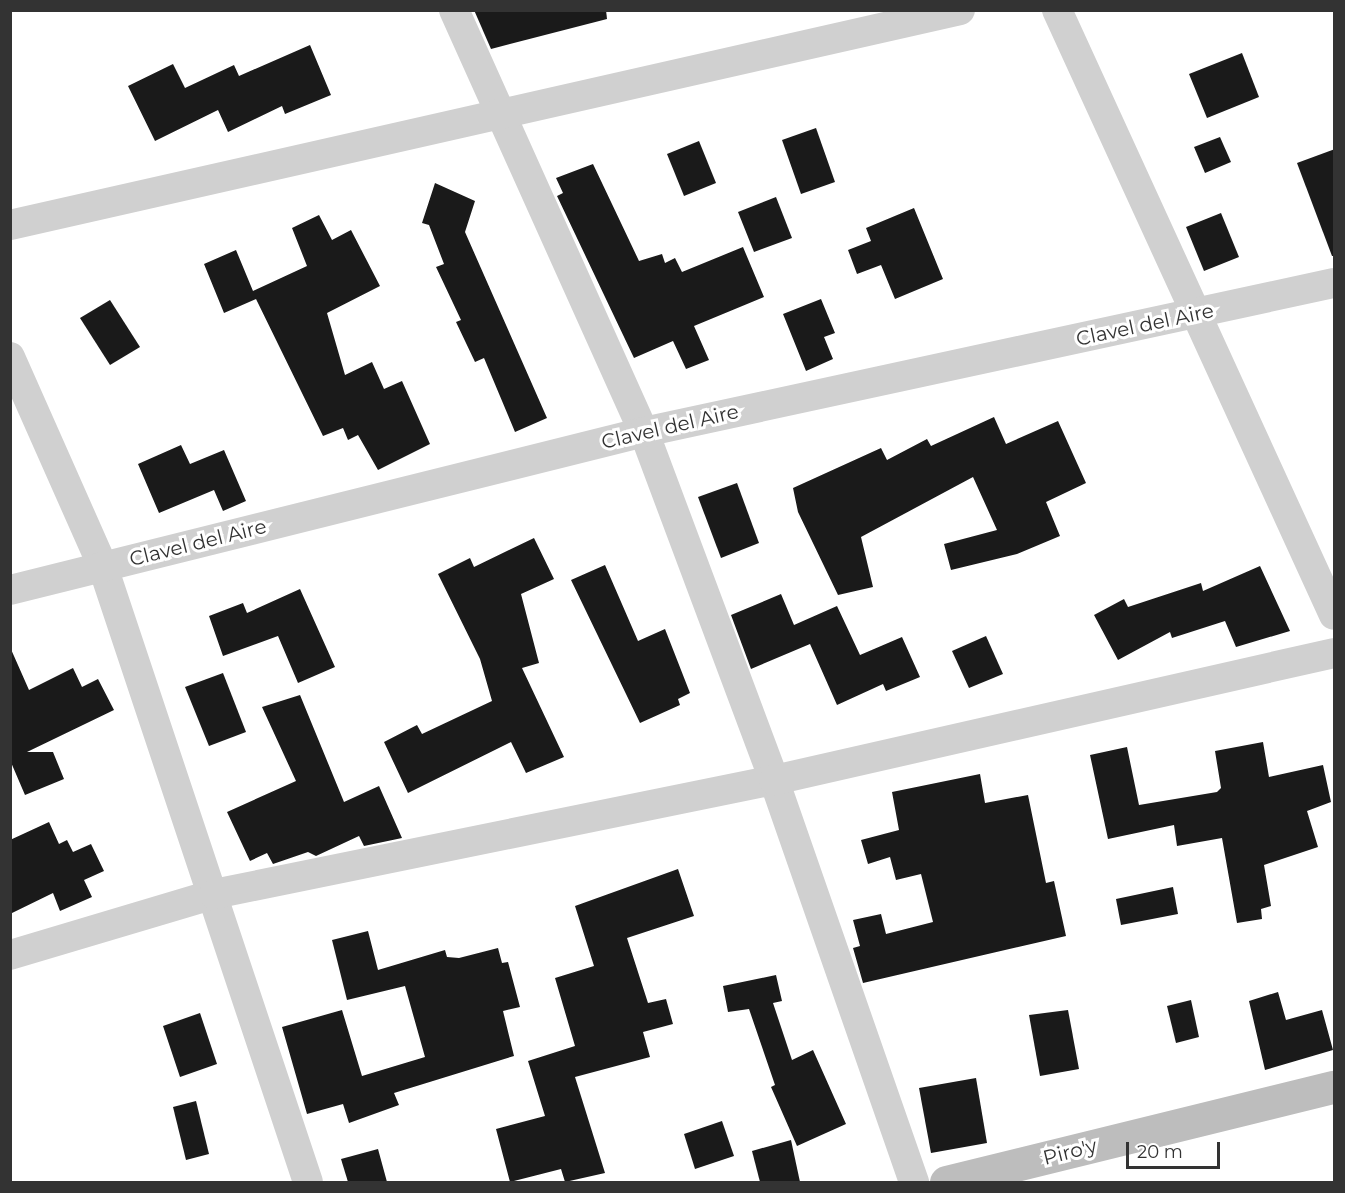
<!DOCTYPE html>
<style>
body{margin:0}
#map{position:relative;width:1345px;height:1193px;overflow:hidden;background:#fff;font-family:Montserrat,sans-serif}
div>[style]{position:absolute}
.building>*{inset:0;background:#1a1a1a}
.street>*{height:30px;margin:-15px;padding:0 15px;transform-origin:15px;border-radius:15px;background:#d0d0d0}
.secondary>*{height:33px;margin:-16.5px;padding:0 16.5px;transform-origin:16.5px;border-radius:16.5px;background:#bdbdbd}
span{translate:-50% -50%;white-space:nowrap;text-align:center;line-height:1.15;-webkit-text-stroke:6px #fff;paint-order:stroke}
.street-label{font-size:20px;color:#333}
.frame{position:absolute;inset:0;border:12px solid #333;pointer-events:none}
.scale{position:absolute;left:1126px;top:1142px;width:94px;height:27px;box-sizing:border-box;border:3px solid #333;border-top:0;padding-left:8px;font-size:18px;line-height:21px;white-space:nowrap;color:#333;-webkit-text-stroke:4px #fff;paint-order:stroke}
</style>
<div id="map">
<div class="building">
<i style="clip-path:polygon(474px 10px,606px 10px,607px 19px,491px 49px)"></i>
<i style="clip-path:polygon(310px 45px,331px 95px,285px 114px,282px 106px,228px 132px,218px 110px,155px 141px,128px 86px,173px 64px,185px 88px,234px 65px,239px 76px)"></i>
<i style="clip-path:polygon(1242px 53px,1259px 97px,1207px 118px,1189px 74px)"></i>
<i style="clip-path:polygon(816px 128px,835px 182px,801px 194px,782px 140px)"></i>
<i style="clip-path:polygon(1220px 137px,1231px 162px,1205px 173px,1194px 147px)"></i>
<i style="clip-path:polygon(699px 141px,716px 183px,684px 196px,667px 154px)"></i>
<i style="clip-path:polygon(1335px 149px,1335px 256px,1332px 256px,1297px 163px)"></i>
<i style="clip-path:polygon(593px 164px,639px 261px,662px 254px,665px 263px,675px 258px,682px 272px,743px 247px,764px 297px,694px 326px,709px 360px,686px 369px,673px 341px,634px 358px,557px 196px,563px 193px,556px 178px)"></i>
<i style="clip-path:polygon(435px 183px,475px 201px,465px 232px,547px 418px,515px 432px,484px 358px,475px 362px,456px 322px,461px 320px,436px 267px,444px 264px,429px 225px,422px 223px)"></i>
<i style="clip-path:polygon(776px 197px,792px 238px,754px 252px,738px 212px)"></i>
<i style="clip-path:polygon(914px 208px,943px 279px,895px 299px,881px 265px,857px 274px,848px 250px,871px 241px,866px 228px)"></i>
<i style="clip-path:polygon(1221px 213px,1239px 257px,1204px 271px,1186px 227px)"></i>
<i style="clip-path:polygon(319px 215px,332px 240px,351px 230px,380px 286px,327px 313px,345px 375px,372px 362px,384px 389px,402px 381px,430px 444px,378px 470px,358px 435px,348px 440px,343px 428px,323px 436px,256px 299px,224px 313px,204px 264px,236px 250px,253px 291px,307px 266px,292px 228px)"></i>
<i style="clip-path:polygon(821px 299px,835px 333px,824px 337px,833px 359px,806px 371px,783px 314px)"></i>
<i style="clip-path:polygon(110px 300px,140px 347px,110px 365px,80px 318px)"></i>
<i style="clip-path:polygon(994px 417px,1006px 444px,1058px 421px,1086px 483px,1046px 502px,1060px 536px,1017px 554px,951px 570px,944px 544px,997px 530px,973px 477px,861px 537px,873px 587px,838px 595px,798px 512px,793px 488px,881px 448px,887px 460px,927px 439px,931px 446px)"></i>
<i style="clip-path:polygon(181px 445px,190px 464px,224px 450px,246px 501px,223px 511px,214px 490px,159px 513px,138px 464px)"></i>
<i style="clip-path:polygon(737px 483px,759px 543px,721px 558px,698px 497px)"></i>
<i style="clip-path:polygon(534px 538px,554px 579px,521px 594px,539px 663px,522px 668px,564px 757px,526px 773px,511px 742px,408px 793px,384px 742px,417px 725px,422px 734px,492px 701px,480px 659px,438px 574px,470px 558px,474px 567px)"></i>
<i style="clip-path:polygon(605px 565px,638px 641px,665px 629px,690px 693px,678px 699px,680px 705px,640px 723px,571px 580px)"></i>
<i style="clip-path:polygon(1260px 566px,1290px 631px,1236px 647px,1225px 621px,1172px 638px,1170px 632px,1118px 660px,1094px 615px,1124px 599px,1128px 607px,1201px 583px,1203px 591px)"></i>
<i style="clip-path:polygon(300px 589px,335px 667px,298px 683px,278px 636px,223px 656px,209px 616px,243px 603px,247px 613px)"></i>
<i style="clip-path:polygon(781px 594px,794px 625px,837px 606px,860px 655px,902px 637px,920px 677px,886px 691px,883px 684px,837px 705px,810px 644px,751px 669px,731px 615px)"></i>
<i style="clip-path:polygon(986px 636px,1003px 674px,969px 688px,952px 651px)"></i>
<i style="clip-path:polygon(10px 647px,29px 690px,73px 668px,82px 687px,98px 679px,114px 710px,27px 752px,53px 752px,64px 779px,25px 795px,10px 760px)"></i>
<i style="clip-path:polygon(223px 673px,246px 732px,209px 746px,185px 687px)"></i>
<i style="clip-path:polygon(300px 695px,344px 802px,379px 786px,402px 838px,364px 846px,359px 836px,316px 856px,308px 852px,273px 864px,267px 853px,250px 861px,227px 812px,296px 781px,262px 707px)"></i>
<i style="clip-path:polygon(1263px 742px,1269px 777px,1323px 765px,1331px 802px,1307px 811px,1318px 847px,1264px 865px,1271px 906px,1261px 909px,1262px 919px,1237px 923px,1222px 838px,1177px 846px,1174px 825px,1108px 839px,1090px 755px,1127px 747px,1139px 805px,1217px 792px,1221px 788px,1215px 751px)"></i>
<i style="clip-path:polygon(980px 774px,985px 803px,1028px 795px,1046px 883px,1054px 881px,1066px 936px,863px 983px,853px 948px,860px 946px,853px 920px,881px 914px,886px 934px,933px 922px,921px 874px,896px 880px,890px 857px,868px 864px,861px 840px,899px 830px,892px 792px)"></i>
<i style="clip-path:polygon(49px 822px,59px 844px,67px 840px,73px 852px,91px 844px,104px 871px,84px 880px,92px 897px,60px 911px,53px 893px,10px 914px,10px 840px)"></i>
<i style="clip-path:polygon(678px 869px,694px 916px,627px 938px,648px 1003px,666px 999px,673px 1024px,643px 1032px,650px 1057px,575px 1077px,605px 1173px,565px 1182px,561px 1169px,510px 1182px,496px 1129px,545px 1116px,528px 1061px,575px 1046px,555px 978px,594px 966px,575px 906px)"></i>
<i style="clip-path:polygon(1173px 887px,1178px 914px,1121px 925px,1116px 899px)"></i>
<i style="clip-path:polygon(368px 931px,378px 970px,445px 950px,447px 957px,459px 958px,498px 948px,502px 963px,508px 962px,520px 1007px,503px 1011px,514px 1056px,394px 1093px,399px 1105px,349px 1123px,343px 1104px,307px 1114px,282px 1027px,342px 1010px,362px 1076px,425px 1057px,405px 986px,347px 1000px,332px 940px)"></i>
<i style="clip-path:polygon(776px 975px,782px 1001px,773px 1003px,792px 1060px,813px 1050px,846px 1124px,797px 1146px,771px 1087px,775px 1085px,749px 1009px,728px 1012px,723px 986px)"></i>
<i style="clip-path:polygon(1278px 992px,1286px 1020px,1322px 1010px,1333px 1050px,1265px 1070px,1249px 1001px)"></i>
<i style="clip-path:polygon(1191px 1000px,1199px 1037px,1176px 1043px,1167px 1006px)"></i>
<i style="clip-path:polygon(1068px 1010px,1079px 1069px,1040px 1076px,1029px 1015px)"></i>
<i style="clip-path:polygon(200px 1013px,217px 1064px,180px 1077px,163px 1026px)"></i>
<i style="clip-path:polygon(976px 1078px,987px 1143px,931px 1153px,919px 1088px)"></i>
<i style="clip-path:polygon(196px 1101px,209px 1154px,186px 1160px,173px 1107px)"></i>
<i style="clip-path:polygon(722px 1121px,734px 1156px,695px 1169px,684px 1134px)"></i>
<i style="clip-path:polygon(791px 1140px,800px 1182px,760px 1182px,752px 1151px)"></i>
<i style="clip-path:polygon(378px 1149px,387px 1182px,348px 1182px,341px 1159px)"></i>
</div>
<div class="street">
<i style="left:454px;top:10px;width:463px;rotate:65.8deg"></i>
<i style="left:644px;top:432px;width:371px;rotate:69.5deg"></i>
<i style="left:774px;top:780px;width:426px;rotate:70.8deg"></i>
<i style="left:1057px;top:10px;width:665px;rotate:65.4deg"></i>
<i style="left:10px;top:225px;width:974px;rotate:-12.75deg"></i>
<i style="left:10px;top:357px;width:230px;rotate:66.1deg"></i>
<i style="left:103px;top:567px;width:648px;rotate:71.57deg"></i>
<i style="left:10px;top:590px;width:653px;rotate:-13.99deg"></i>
<i style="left:644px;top:432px;width:706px;rotate:-12.19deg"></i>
<i style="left:10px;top:955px;width:213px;rotate:-16.6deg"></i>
<i style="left:214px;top:894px;width:571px;rotate:-11.51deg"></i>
<i style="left:774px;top:780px;width:574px;rotate:-12.78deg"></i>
</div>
<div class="secondary">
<i style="left:946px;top:1182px;width:399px;rotate:-13.8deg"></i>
</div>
<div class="street-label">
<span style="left:1145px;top:325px;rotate:-12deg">Clavel del Aire</span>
<span style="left:670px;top:427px;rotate:-13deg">Clavel del Aire</span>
<span style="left:198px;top:543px;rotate:-14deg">Clavel del Aire</span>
<span style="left:1070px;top:1152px;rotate:-14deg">Piro'y</span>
</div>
<div class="frame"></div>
<div class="scale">20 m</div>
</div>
